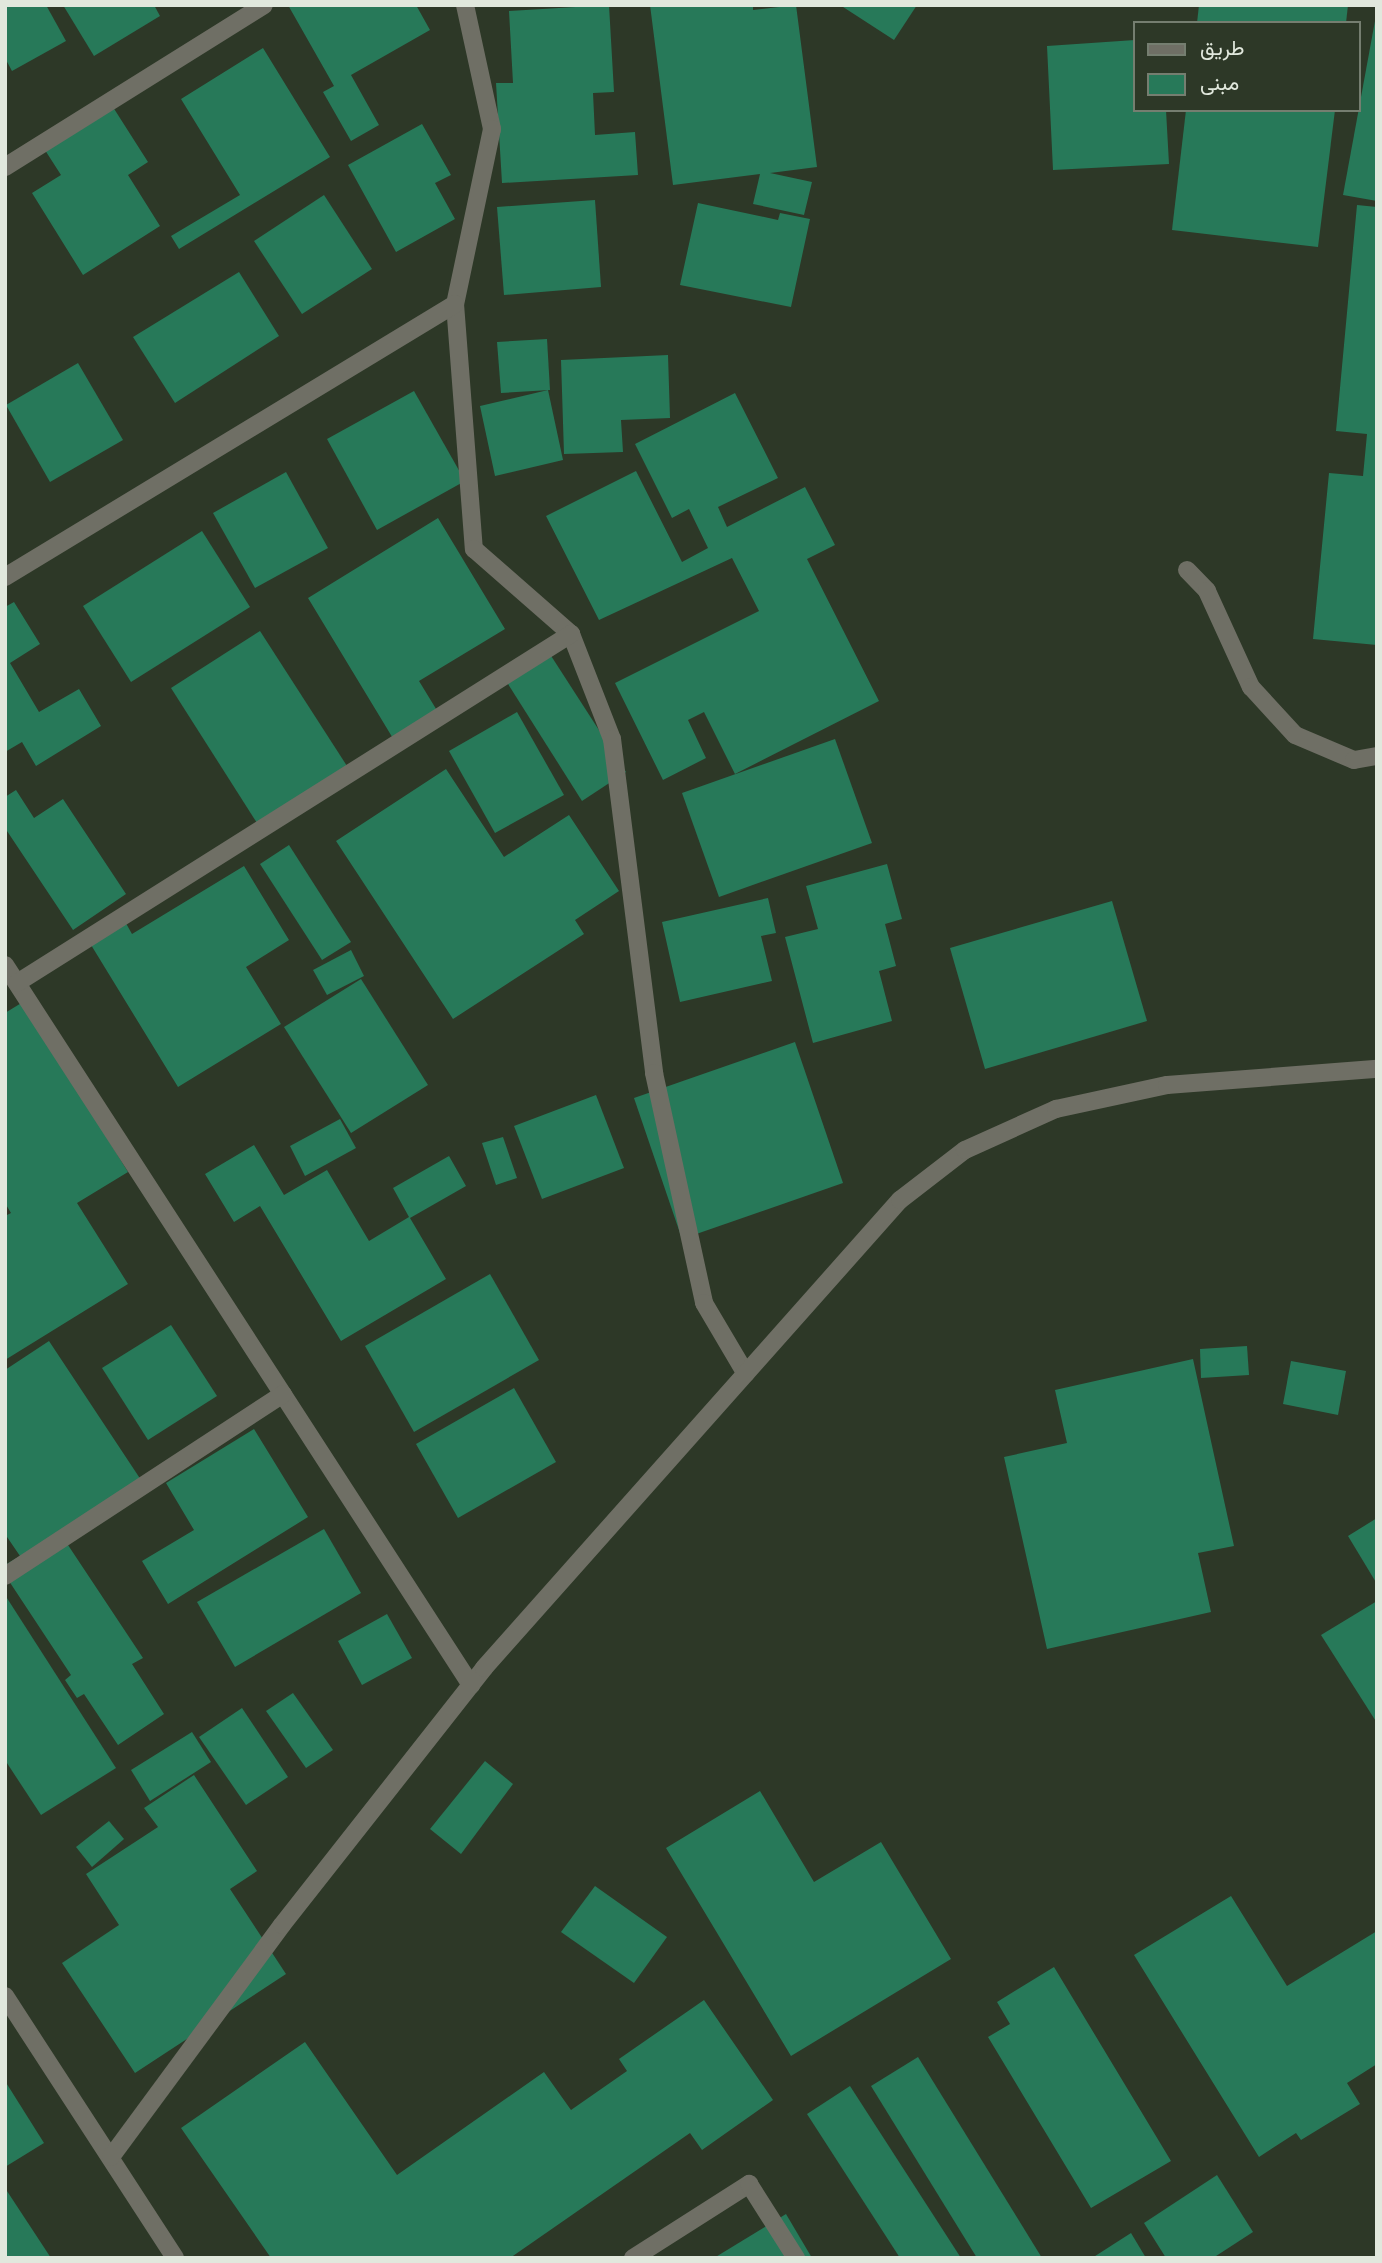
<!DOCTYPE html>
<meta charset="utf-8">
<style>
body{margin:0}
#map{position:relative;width:1382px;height:2263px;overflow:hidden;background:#2d3827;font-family:"Open Sans",Vazirmatn,sans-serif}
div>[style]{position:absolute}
.building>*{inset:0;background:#277959}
.minor>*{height:18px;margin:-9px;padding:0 9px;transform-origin:9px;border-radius:9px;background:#6f6f65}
.tertiary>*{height:18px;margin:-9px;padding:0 9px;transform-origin:9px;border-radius:9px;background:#6f6f65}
span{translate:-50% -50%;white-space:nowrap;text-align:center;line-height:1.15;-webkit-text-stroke:6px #2d3827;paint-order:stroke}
.frame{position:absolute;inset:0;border:7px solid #e1e8dd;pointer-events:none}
.legend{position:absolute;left:1133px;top:21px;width:228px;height:91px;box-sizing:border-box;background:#2d3827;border:2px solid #757e70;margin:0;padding:9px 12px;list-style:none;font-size:21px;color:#e1e8dd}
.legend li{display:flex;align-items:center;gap:14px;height:35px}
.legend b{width:35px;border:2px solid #757e70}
</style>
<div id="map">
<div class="building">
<i style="clip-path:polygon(5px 5px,46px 5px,66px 41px,12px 71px,5px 58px)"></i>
<i style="clip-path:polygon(63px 5px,154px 5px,160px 16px,94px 56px)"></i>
<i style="clip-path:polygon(288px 5px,416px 5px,430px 30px,351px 75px,379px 125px,351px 141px,323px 92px,334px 86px)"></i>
<i style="clip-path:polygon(609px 5px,614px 92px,593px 93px,595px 135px,635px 132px,638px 175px,502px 183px,496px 83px,513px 83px,509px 11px)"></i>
<i style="clip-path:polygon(650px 5px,753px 5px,753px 10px,796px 5px,817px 167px,770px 173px,812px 182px,804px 215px,753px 204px,760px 174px,673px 185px)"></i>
<i style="clip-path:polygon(840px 5px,917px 5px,894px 40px)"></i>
<i style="clip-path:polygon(1199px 5px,1348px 5px,1346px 23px,1197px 23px)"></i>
<i style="clip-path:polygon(1377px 10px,1377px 201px,1343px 195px)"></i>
<i style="clip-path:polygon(1135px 40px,1135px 110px,1166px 110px,1169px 164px,1053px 170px,1047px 46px)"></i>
<i style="clip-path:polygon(263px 48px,330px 157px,179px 249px,171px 236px,240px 195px,181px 99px)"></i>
<i style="clip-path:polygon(111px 104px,148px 162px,128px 175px,160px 226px,83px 275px,32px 193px,61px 175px,43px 147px)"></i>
<i style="clip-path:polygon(1186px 110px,1335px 110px,1318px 247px,1172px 230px)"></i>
<i style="clip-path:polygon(422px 124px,451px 175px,435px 183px,455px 219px,396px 252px,348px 165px)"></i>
<i style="clip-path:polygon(324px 195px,372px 269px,302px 314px,254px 241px)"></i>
<i style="clip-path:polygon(595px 200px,601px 287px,504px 295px,497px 207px)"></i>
<i style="clip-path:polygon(698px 203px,778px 220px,780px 213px,810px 219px,791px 307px,680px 285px)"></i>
<i style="clip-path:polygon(1357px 205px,1377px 207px,1377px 645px,1313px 639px,1329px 473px,1363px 476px,1367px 434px,1336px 431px)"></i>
<i style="clip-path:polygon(239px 272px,279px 336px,175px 403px,133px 337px)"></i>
<i style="clip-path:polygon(547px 339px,550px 390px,501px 393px,497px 342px)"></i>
<i style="clip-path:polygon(668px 355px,670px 418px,621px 420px,623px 452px,564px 454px,561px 360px)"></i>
<i style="clip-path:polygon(78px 363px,123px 440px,50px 482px,6px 405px)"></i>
<i style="clip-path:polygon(548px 390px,563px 460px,495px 476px,480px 406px)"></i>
<i style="clip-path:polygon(414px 391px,465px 481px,377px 530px,327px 439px)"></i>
<i style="clip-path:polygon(735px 393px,778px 478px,718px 507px,727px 527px,805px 487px,835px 545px,807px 559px,879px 701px,735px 774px,704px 712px,688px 720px,706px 758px,663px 780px,615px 683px,759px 611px,732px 558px,599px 620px,546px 516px,636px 471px,682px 562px,708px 548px,689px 509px,672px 518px,635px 444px)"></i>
<i style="clip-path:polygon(286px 472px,328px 548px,255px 588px,213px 513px)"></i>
<i style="clip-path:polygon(438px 518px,505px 629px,419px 681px,441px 717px,397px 745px,308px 598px)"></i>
<i style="clip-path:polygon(202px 531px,250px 607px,131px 682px,83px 606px)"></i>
<i style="clip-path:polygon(14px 602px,40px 644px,10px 663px,39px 712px,79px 689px,101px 726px,36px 766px,22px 742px,5px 752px,5px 607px)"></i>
<i style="clip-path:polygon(260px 631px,347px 766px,257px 823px,171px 688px)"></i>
<i style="clip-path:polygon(546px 648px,626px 772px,582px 801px,503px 676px)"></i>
<i style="clip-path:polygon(517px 712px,564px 795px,495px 833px,449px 751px)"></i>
<i style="clip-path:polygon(835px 739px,872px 843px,719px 897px,682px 793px)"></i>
<i style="clip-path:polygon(446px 769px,504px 857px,569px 815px,619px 891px,575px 920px,584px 934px,453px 1019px,336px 841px)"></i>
<i style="clip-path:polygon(16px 790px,34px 818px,63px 799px,126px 894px,73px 930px,5px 828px,5px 797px)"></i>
<i style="clip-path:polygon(289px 845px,351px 942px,322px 960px,260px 864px)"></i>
<i style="clip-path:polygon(887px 864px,902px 919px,885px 924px,896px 966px,879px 971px,892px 1021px,813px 1043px,785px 937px,818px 929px,806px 886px)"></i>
<i style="clip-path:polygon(244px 866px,289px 940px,246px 967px,281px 1024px,178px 1087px,88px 940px,123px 918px,132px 934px)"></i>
<i style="clip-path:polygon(768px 898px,776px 933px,761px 936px,772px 981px,680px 1002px,662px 922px)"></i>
<i style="clip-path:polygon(1112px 901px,1147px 1021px,985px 1069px,950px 948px)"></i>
<i style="clip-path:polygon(351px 950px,364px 976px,327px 995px,313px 970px)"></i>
<i style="clip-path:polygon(361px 979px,428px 1085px,351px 1133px,284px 1027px)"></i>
<i style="clip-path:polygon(23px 1002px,128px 1172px,77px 1203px,128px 1284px,5px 1360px,5px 1216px,11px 1213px,5px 1203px,5px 1013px)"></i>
<i style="clip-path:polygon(795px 1042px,843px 1183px,682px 1239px,634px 1098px)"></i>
<i style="clip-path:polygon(596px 1095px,624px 1168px,542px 1199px,514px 1126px)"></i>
<i style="clip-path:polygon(340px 1119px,356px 1148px,305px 1176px,290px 1146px)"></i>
<i style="clip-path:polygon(503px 1137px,517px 1178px,496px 1185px,482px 1143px)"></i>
<i style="clip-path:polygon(254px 1145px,284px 1195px,327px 1170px,369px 1241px,409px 1217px,393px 1188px,449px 1156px,466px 1186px,410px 1218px,446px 1279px,341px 1341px,260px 1206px,234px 1222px,205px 1174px)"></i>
<i style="clip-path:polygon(490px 1274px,539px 1360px,414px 1432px,365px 1346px)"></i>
<i style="clip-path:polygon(171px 1325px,217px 1396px,148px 1440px,102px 1368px)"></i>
<i style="clip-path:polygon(49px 1341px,143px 1483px,62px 1536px,143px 1658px,132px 1664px,164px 1714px,118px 1745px,84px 1694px,77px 1698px,65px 1680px,71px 1675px,5px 1575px,5px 1565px,20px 1556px,5px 1534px,5px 1370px)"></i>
<i style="clip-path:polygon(1247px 1346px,1249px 1375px,1201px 1378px,1200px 1349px)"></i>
<i style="clip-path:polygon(1193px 1359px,1234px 1546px,1198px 1553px,1211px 1612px,1047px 1649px,1004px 1457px,1067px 1443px,1055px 1390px)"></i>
<i style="clip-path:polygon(1291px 1361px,1346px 1371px,1338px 1415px,1283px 1404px)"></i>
<i style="clip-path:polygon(514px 1388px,556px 1462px,458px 1518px,416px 1444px)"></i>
<i style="clip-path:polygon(254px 1429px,308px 1517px,168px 1604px,142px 1561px,194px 1530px,166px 1483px)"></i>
<i style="clip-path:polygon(1377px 1518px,1377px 1584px,1348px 1536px)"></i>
<i style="clip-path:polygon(324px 1529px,361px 1593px,235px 1667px,197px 1602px)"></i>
<i style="clip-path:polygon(5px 1595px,116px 1768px,41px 1815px,5px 1760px)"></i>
<i style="clip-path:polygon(1377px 1601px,1377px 1723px,1321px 1635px)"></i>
<i style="clip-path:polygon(387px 1614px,412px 1658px,362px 1685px,338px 1641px)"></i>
<i style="clip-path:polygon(293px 1693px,333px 1750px,306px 1768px,266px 1711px)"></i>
<i style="clip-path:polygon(242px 1708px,288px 1777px,246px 1805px,199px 1737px)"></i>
<i style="clip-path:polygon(192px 1732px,211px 1762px,150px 1801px,131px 1770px)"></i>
<i style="clip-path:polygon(485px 1761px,513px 1784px,461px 1854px,430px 1829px)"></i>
<i style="clip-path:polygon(194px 1775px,257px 1871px,230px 1889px,286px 1974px,135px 2073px,62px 1963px,119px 1925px,86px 1874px,158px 1827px,144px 1808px)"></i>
<i style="clip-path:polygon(760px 1791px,814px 1882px,881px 1842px,951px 1959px,791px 2056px,666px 1848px)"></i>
<i style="clip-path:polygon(109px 1821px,124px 1839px,92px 1867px,76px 1847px)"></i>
<i style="clip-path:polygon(595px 1886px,667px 1937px,634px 1983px,561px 1932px)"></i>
<i style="clip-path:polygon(1231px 1896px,1287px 1986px,1377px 1931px,1377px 2064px,1347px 2083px,1360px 2104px,1301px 2140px,1296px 2133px,1259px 2157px,1134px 1955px)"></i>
<i style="clip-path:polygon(1054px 1967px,1171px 2161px,1091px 2208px,988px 2037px,1010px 2024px,997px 2002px)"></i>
<i style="clip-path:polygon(704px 2000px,773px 2100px,702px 2150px,690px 2133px,510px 2258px,271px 2258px,181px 2128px,305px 2042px,397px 2175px,544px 2072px,571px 2110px,627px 2071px,619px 2059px)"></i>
<i style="clip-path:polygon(918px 2057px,1042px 2258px,977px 2258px,871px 2086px)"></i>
<i style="clip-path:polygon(5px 2081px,44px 2143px,5px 2167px)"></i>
<i style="clip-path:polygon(850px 2086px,961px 2258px,900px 2258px,807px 2114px)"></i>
<i style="clip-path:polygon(1217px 2175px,1253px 2232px,1213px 2258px,1166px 2258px,1144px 2223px)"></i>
<i style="clip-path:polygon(5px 2188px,51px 2258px,5px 2258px)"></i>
<i style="clip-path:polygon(786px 2214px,812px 2258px,714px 2258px)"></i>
<i style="clip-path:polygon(1131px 2233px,1146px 2258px,1092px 2258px)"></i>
</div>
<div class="minor">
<i style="left:465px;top:5px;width:127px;rotate:77.7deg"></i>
<i style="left:492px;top:129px;width:179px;rotate:101.9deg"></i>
<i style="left:455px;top:304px;width:246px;rotate:85.6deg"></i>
<i style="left:474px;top:549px;width:129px;rotate:41.2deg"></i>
<i style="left:571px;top:634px;width:113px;rotate:68.7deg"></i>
<i style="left:612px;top:739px;width:337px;rotate:82.8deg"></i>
<i style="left:654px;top:1073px;width:235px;rotate:77.7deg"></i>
<i style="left:704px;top:1303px;width:82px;rotate:59.4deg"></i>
<i style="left:5px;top:167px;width:305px;rotate:-32deg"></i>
<i style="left:1187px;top:570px;width:29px;rotate:46deg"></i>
<i style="left:1207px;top:591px;width:106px;rotate:65.4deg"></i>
<i style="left:1251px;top:687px;width:65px;rotate:47.5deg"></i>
<i style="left:1295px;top:735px;width:64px;rotate:23deg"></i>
<i style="left:1354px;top:760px;width:23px;rotate:-10deg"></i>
<i style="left:5px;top:577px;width:526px;rotate:-31.24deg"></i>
<i style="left:5px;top:965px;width:858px;rotate:57.09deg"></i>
<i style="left:17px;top:983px;width:655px;rotate:-32.21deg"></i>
<i style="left:5px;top:1576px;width:332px;rotate:-33.2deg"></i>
<i style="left:633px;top:2258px;width:138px;rotate:-32.5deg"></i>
<i style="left:749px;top:2184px;width:88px;rotate:57.6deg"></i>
</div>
<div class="tertiary">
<i style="left:5px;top:1996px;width:312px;rotate:57deg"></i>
<i style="left:111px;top:2157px;width:288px;rotate:-53.6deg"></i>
<i style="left:282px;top:1925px;width:327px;rotate:-51.8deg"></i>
<i style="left:484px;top:1668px;width:626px;rotate:-48.37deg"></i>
<i style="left:900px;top:1200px;width:82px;rotate:-37.6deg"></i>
<i style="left:965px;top:1150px;width:100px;rotate:-24.3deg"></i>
<i style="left:1056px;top:1109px;width:114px;rotate:-12.2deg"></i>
<i style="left:1167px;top:1085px;width:211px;rotate:-4.4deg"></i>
</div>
<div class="frame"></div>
<ul class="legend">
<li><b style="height:9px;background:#6f6f65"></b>طريق</li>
<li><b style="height:19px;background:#277959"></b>مبنى</li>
</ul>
</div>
